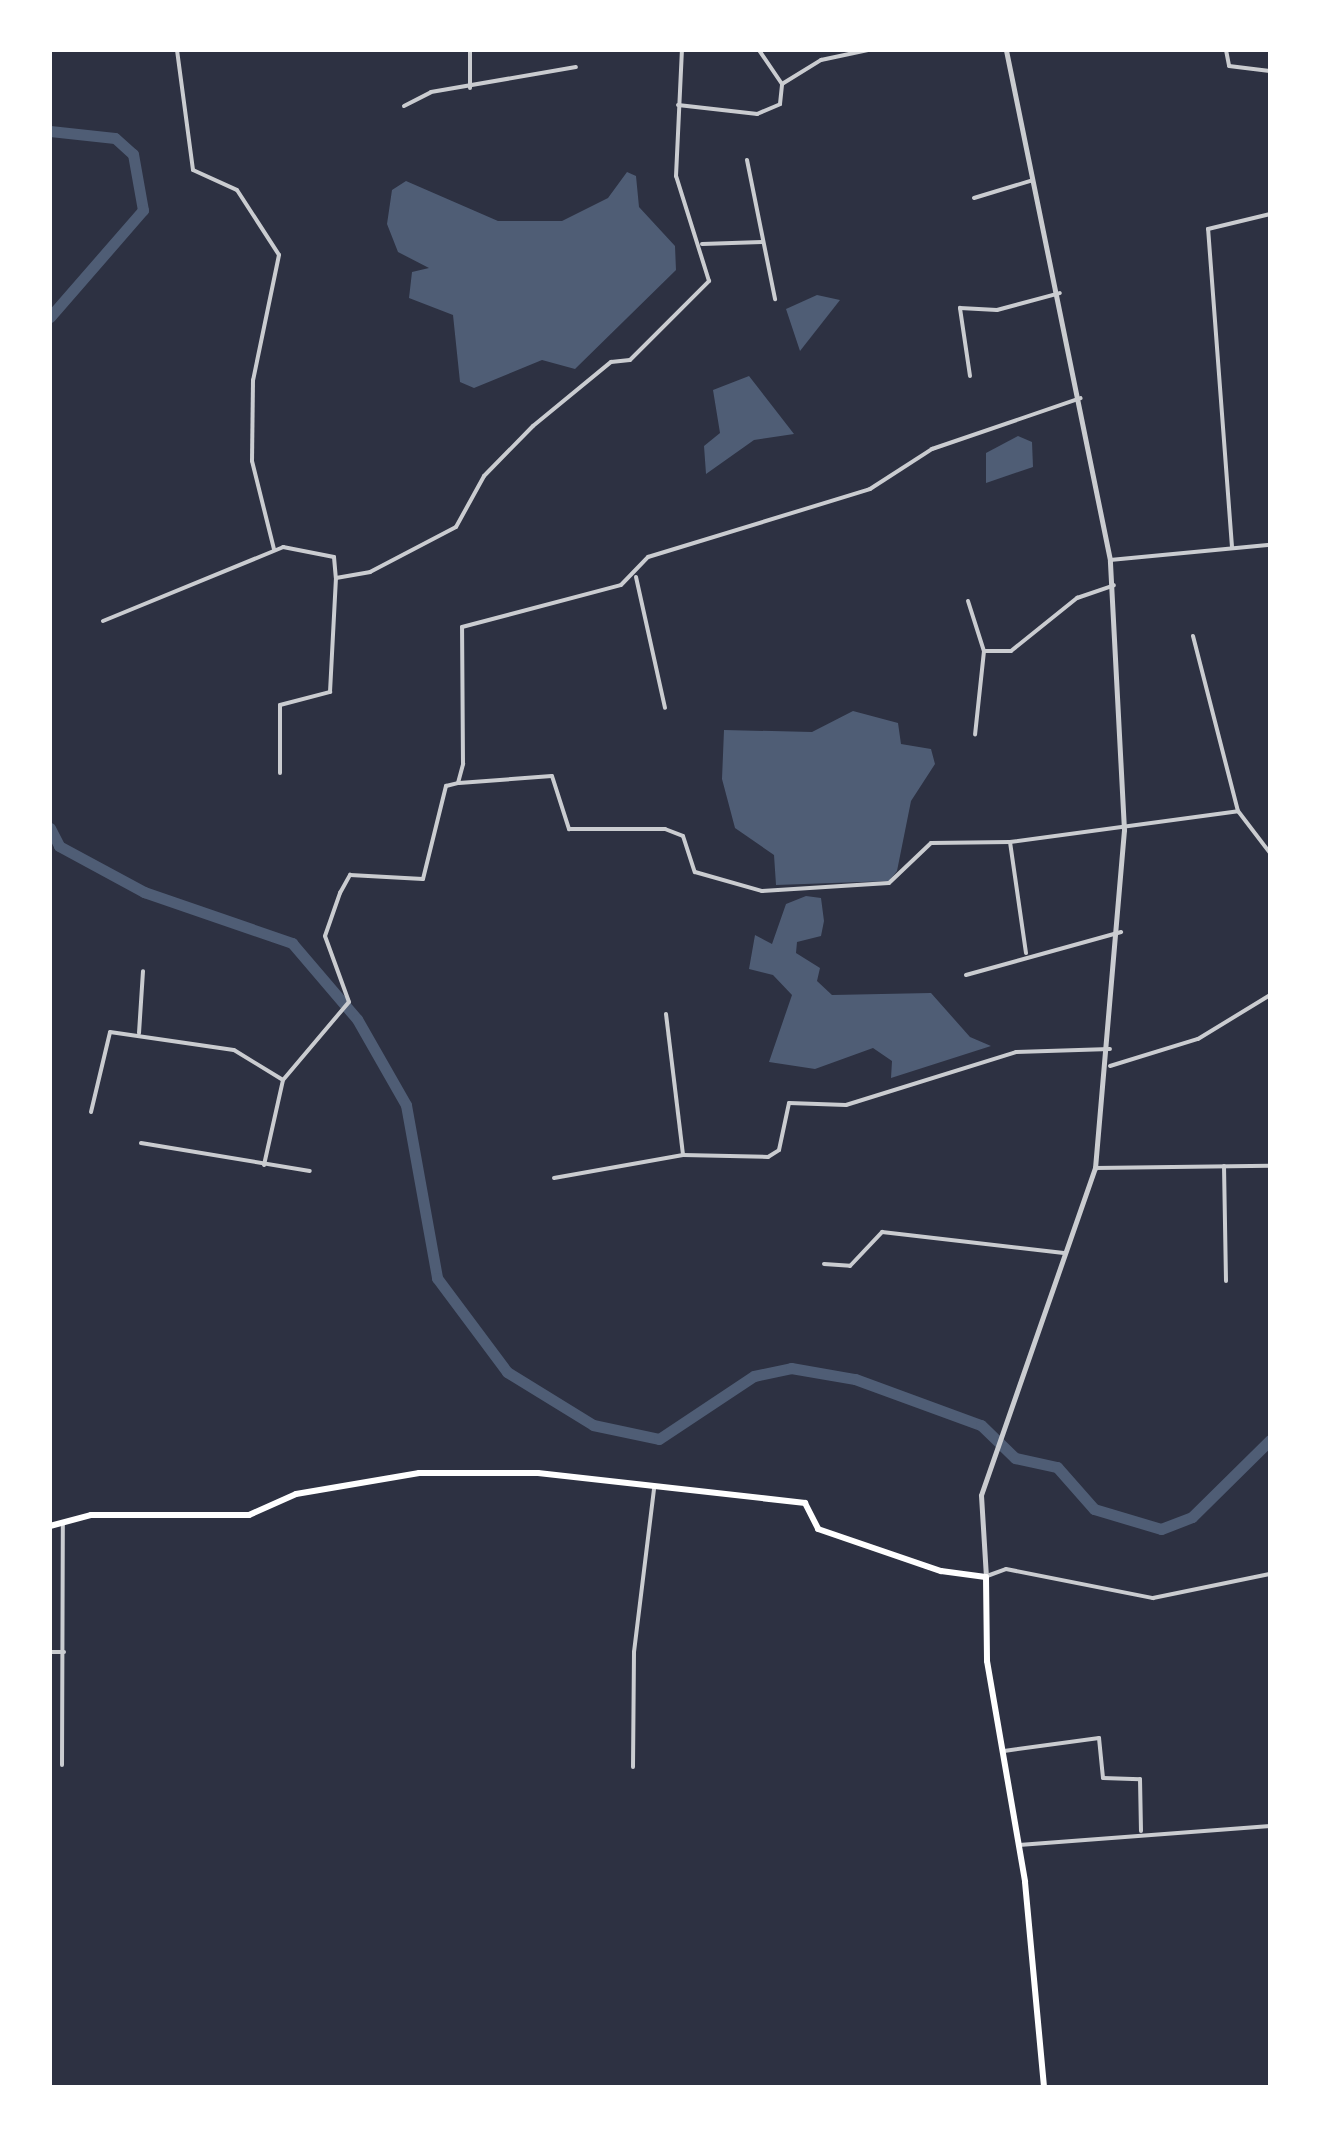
<!DOCTYPE html>
<style>
body{margin:0}
#map{position:relative;width:1320px;height:2137px;overflow:hidden;background:#2d3142;font-family:"Times New Roman",serif}
div>[style]{position:absolute}
.water>*{inset:0;background:#4f5d75}
.canal>*{height:11px;margin:-5.5px;padding:0 5.5px;transform-origin:5.5px;border-radius:5.5px;background:#4f5d75}
.minor>*{height:4px;margin:-2px;padding:0 2px;transform-origin:2px;border-radius:2px;background:#caccd0}
.tertiary>*{height:5px;margin:-2.5px;padding:0 2.5px;transform-origin:2.5px;border-radius:2.5px;background:#caccd0}
.secondary>*{height:6px;margin:-3px;padding:0 3px;transform-origin:3px;border-radius:3px;background:#fff}
span{translate:-50% -50%;white-space:nowrap;text-align:center;line-height:1.15;-webkit-text-stroke:10px #fff;paint-order:stroke}
.frame{position:absolute;inset:0;border:52px solid #fff;pointer-events:none}
</style>
<div id="map">
<div class="water">
<i style="clip-path:polygon(627px 172px,636px 176px,639px 207px,675px 246px,676px 270px,575px 369px,542px 360px,474px 388px,460px 382px,453px 315px,409px 298px,412px 272px,429px 268px,398px 252px,387px 224px,392px 190px,406px 181px,498px 221px,562px 221px,608px 198px)"></i>
<i style="clip-path:polygon(817px 295px,840px 300px,800px 351px,786px 309px)"></i>
<i style="clip-path:polygon(749px 376px,794px 434px,754px 440px,706px 474px,704px 446px,720px 433px,713px 390px)"></i>
<i style="clip-path:polygon(1018px 436px,1032px 442px,1033px 467px,986px 483px,986px 453px)"></i>
<i style="clip-path:polygon(853px 711px,898px 723px,901px 744px,931px 749px,935px 764px,911px 801px,897px 871px,889px 881px,776px 885px,774px 855px,735px 828px,722px 779px,724px 730px,812px 732px)"></i>
<i style="clip-path:polygon(806px 896px,821px 898px,824px 921px,821px 936px,797px 942px,796px 953px,820px 968px,817px 981px,832px 995px,931px 993px,970px 1037px,991px 1046px,891px 1078px,892px 1061px,873px 1048px,815px 1069px,769px 1062px,792px 995px,773px 975px,749px 969px,755px 935px,772px 944px,786px 904px)"></i>
</div>
<div class="canal">
<i style="left:50px;top:131px;width:65px;rotate:6.1deg"></i>
<i style="left:115px;top:138px;width:24px;rotate:42deg"></i>
<i style="left:133px;top:154px;width:57px;rotate:79.9deg"></i>
<i style="left:143px;top:210px;width:142px;rotate:131deg"></i>
<i style="left:50px;top:828px;width:20px;rotate:63deg"></i>
<i style="left:59px;top:846px;width:97px;rotate:28.4deg"></i>
<i style="left:144px;top:892px;width:157px;rotate:19deg"></i>
<i style="left:292px;top:943px;width:100px;rotate:49.5deg"></i>
<i style="left:357px;top:1019px;width:99px;rotate:60.3deg"></i>
<i style="left:406px;top:1105px;width:176px;rotate:79.8deg"></i>
<i style="left:437px;top:1278px;width:117px;rotate:53.3deg"></i>
<i style="left:507px;top:1372px;width:101px;rotate:31.6deg"></i>
<i style="left:593px;top:1425px;width:67px;rotate:12deg"></i>
<i style="left:659px;top:1439px;width:114px;rotate:-33.6deg"></i>
<i style="left:754px;top:1376px;width:38px;rotate:-12deg"></i>
<i style="left:791px;top:1368px;width:65px;rotate:9.8deg"></i>
<i style="left:855px;top:1379px;width:134px;rotate:20.1deg"></i>
<i style="left:981px;top:1425px;width:47px;rotate:44.1deg"></i>
<i style="left:1015px;top:1458px;width:43px;rotate:12.1deg"></i>
<i style="left:1057px;top:1467px;width:56px;rotate:48.6deg"></i>
<i style="left:1094px;top:1509px;width:70px;rotate:16.6deg"></i>
<i style="left:1161px;top:1529px;width:33px;rotate:-21deg"></i>
<i style="left:1192px;top:1517px;width:110px;rotate:-44.6deg"></i>
</div>
<div class="minor">
<i style="left:177px;top:50px;width:121px;rotate:82.4deg"></i>
<i style="left:193px;top:170px;width:48px;rotate:24.4deg"></i>
<i style="left:237px;top:190px;width:77px;rotate:57.1deg"></i>
<i style="left:279px;top:255px;width:128px;rotate:101.7deg"></i>
<i style="left:253px;top:380px;width:81px;rotate:90.7deg"></i>
<i style="left:252px;top:461px;width:91px;rotate:76deg"></i>
<i style="left:470px;top:50px;width:38px;rotate:90deg"></i>
<i style="left:1226px;top:50px;width:16px;rotate:79deg"></i>
<i style="left:1229px;top:66px;width:41px;rotate:7deg"></i>
<i style="left:782px;top:84px;width:46px;rotate:-31.6deg"></i>
<i style="left:821px;top:60px;width:48px;rotate:-12deg"></i>
<i style="left:678px;top:105px;width:80px;rotate:6.5deg"></i>
<i style="left:757px;top:114px;width:25px;rotate:-23deg"></i>
<i style="left:780px;top:104px;width:20px;rotate:-84deg"></i>
<i style="left:782px;top:84px;width:41px;rotate:-124.1deg"></i>
<i style="left:404px;top:106px;width:30px;rotate:-27deg"></i>
<i style="left:431px;top:92px;width:147px;rotate:-9.8deg"></i>
<i style="left:747px;top:160px;width:142px;rotate:78.6deg"></i>
<i style="left:974px;top:198px;width:59px;rotate:-16.9deg"></i>
<i style="left:702px;top:244px;width:60px;rotate:-1.9deg"></i>
<i style="left:970px;top:376px;width:69px;rotate:-98.4deg"></i>
<i style="left:960px;top:308px;width:37px;rotate:3deg"></i>
<i style="left:997px;top:310px;width:65px;rotate:-15.1deg"></i>
<i style="left:1232px;top:547px;width:319px;rotate:-94.3deg"></i>
<i style="left:1208px;top:229px;width:64px;rotate:-13.6deg"></i>
<i style="left:1110px;top:560px;width:161px;rotate:-5.4deg"></i>
<i style="left:636px;top:577px;width:134px;rotate:77.5deg"></i>
<i style="left:968px;top:601px;width:52px;rotate:72.3deg"></i>
<i style="left:984px;top:651px;width:84px;rotate:96.1deg"></i>
<i style="left:103px;top:621px;width:195px;rotate:-22.3deg"></i>
<i style="left:283px;top:547px;width:52px;rotate:11.1deg"></i>
<i style="left:334px;top:557px;width:21px;rotate:85deg"></i>
<i style="left:1193px;top:636px;width:181px;rotate:75.6deg"></i>
<i style="left:984px;top:651px;width:27px"></i>
<i style="left:1011px;top:651px;width:85px;rotate:-38.8deg"></i>
<i style="left:1077px;top:598px;width:39px;rotate:-19deg"></i>
<i style="left:280px;top:773px;width:68px;rotate:-90deg"></i>
<i style="left:280px;top:705px;width:52px;rotate:-14.6deg"></i>
<i style="left:330px;top:692px;width:114px;rotate:-87deg"></i>
<i style="left:336px;top:578px;width:35px;rotate:-10deg"></i>
<i style="left:370px;top:572px;width:97px;rotate:-27.6deg"></i>
<i style="left:456px;top:527px;width:58px;rotate:-61.2deg"></i>
<i style="left:484px;top:476px;width:70px;rotate:-45.6deg"></i>
<i style="left:533px;top:426px;width:101px;rotate:-39.4deg"></i>
<i style="left:611px;top:362px;width:19px;rotate:-6deg"></i>
<i style="left:630px;top:360px;width:112px;rotate:-45deg"></i>
<i style="left:709px;top:281px;width:110px;rotate:-107.4deg"></i>
<i style="left:676px;top:176px;width:126px;rotate:-87.3deg"></i>
<i style="left:459px;top:783px;width:93px;rotate:-4.3deg"></i>
<i style="left:552px;top:776px;width:56px;rotate:72.2deg"></i>
<i style="left:569px;top:829px;width:96px"></i>
<i style="left:665px;top:829px;width:19px;rotate:21deg"></i>
<i style="left:683px;top:836px;width:38px;rotate:72deg"></i>
<i style="left:695px;top:872px;width:70px;rotate:15.8deg"></i>
<i style="left:762px;top:891px;width:127px;rotate:-3.6deg"></i>
<i style="left:889px;top:883px;width:58px;rotate:-43.6deg"></i>
<i style="left:931px;top:843px;width:79px;rotate:-0.7deg"></i>
<i style="left:1026px;top:953px;width:112px;rotate:-98.2deg"></i>
<i style="left:1010px;top:842px;width:230px;rotate:-7.7deg"></i>
<i style="left:1238px;top:811px;width:53px;rotate:52.7deg"></i>
<i style="left:966px;top:975px;width:161px;rotate:-15.5deg"></i>
<i style="left:666px;top:1014px;width:142px;rotate:83.1deg"></i>
<i style="left:139px;top:1033px;width:62px;rotate:-86.3deg"></i>
<i style="left:1110px;top:1066px;width:92px;rotate:-17.1deg"></i>
<i style="left:1198px;top:1039px;width:84px;rotate:-31.4deg"></i>
<i style="left:91px;top:1112px;width:82px;rotate:-76.6deg"></i>
<i style="left:110px;top:1032px;width:125px;rotate:8.3deg"></i>
<i style="left:234px;top:1050px;width:57px;rotate:31.5deg"></i>
<i style="left:141px;top:1143px;width:171px;rotate:9.4deg"></i>
<i style="left:264px;top:1165px;width:87px;rotate:-77.4deg"></i>
<i style="left:283px;top:1080px;width:102px;rotate:-49.8deg"></i>
<i style="left:349px;top:1002px;width:70px;rotate:-110deg"></i>
<i style="left:325px;top:936px;width:46px;rotate:-70.8deg"></i>
<i style="left:340px;top:893px;width:21px;rotate:-61deg"></i>
<i style="left:350px;top:875px;width:73px;rotate:3.1deg"></i>
<i style="left:423px;top:879px;width:96px;rotate:-76.1deg"></i>
<i style="left:446px;top:786px;width:12px;rotate:-14deg"></i>
<i style="left:458px;top:783px;width:20px;rotate:-75deg"></i>
<i style="left:463px;top:764px;width:137px;rotate:-90.4deg"></i>
<i style="left:462px;top:627px;width:164px;rotate:-14.8deg"></i>
<i style="left:621px;top:585px;width:39px;rotate:-46deg"></i>
<i style="left:648px;top:557px;width:232px;rotate:-17deg"></i>
<i style="left:870px;top:489px;width:74px;rotate:-32.8deg"></i>
<i style="left:932px;top:449px;width:157px;rotate:-18.9deg"></i>
<i style="left:1224px;top:1166px;width:115px;rotate:89deg"></i>
<i style="left:1095px;top:1168px;width:175px;rotate:-0.7deg"></i>
<i style="left:554px;top:1178px;width:131px;rotate:-10.1deg"></i>
<i style="left:683px;top:1155px;width:85px;rotate:1.3deg"></i>
<i style="left:768px;top:1157px;width:13px;rotate:-32deg"></i>
<i style="left:779px;top:1150px;width:48px;rotate:-78deg"></i>
<i style="left:789px;top:1103px;width:57px;rotate:2deg"></i>
<i style="left:846px;top:1105px;width:178px;rotate:-17.3deg"></i>
<i style="left:1016px;top:1052px;width:94px;rotate:-1.8deg"></i>
<i style="left:824px;top:1264px;width:26px;rotate:4deg"></i>
<i style="left:850px;top:1266px;width:47px;rotate:-46.7deg"></i>
<i style="left:882px;top:1232px;width:183px;rotate:6.6deg"></i>
<i style="left:987px;top:1576px;width:20px;rotate:-20deg"></i>
<i style="left:1006px;top:1569px;width:150px;rotate:11.2deg"></i>
<i style="left:1153px;top:1598px;width:119px;rotate:-11.6deg"></i>
<i style="left:50px;top:1652px;width:14px"></i>
<i style="left:1004px;top:1751px;width:96px;rotate:-7.8deg"></i>
<i style="left:1099px;top:1738px;width:40px;rotate:84.3deg"></i>
<i style="left:1103px;top:1778px;width:37px;rotate:2deg"></i>
<i style="left:1140px;top:1779px;width:52px;rotate:88.9deg"></i>
<i style="left:62px;top:1765px;width:242px;rotate:-89.8deg"></i>
<i style="left:633px;top:1767px;width:115px;rotate:-89.5deg"></i>
<i style="left:634px;top:1652px;width:165px;rotate:-83deg"></i>
<i style="left:1019px;top:1845px;width:252px;rotate:-4.3deg"></i>
</div>
<div class="tertiary">
<i style="left:986px;top:1577px;width:82px;rotate:-93.5deg"></i>
<i style="left:981px;top:1495px;width:346px;rotate:-70.8deg"></i>
<i style="left:1095px;top:1168px;width:339px;rotate:-85.1deg"></i>
<i style="left:1124px;top:830px;width:270px;rotate:-93deg"></i>
<i style="left:1110px;top:560px;width:520px;rotate:-101.53deg"></i>
</div>
<div class="secondary">
<i style="left:50px;top:1526px;width:42px;rotate:-15deg"></i>
<i style="left:91px;top:1515px;width:158px"></i>
<i style="left:249px;top:1515px;width:51px;rotate:-24.1deg"></i>
<i style="left:296px;top:1494px;width:125px;rotate:-9.7deg"></i>
<i style="left:419px;top:1473px;width:119px"></i>
<i style="left:538px;top:1473px;width:269px;rotate:6.4deg"></i>
<i style="left:805px;top:1503px;width:29px;rotate:63deg"></i>
<i style="left:818px;top:1529px;width:130px;rotate:18.9deg"></i>
<i style="left:941px;top:1571px;width:45px;rotate:7.6deg"></i>
<i style="left:986px;top:1577px;width:84px;rotate:89.3deg"></i>
<i style="left:987px;top:1661px;width:224px;rotate:80.2deg"></i>
<i style="left:1025px;top:1882px;width:206px;rotate:84.7deg"></i>
</div>
<div class="frame"></div>
</div>
